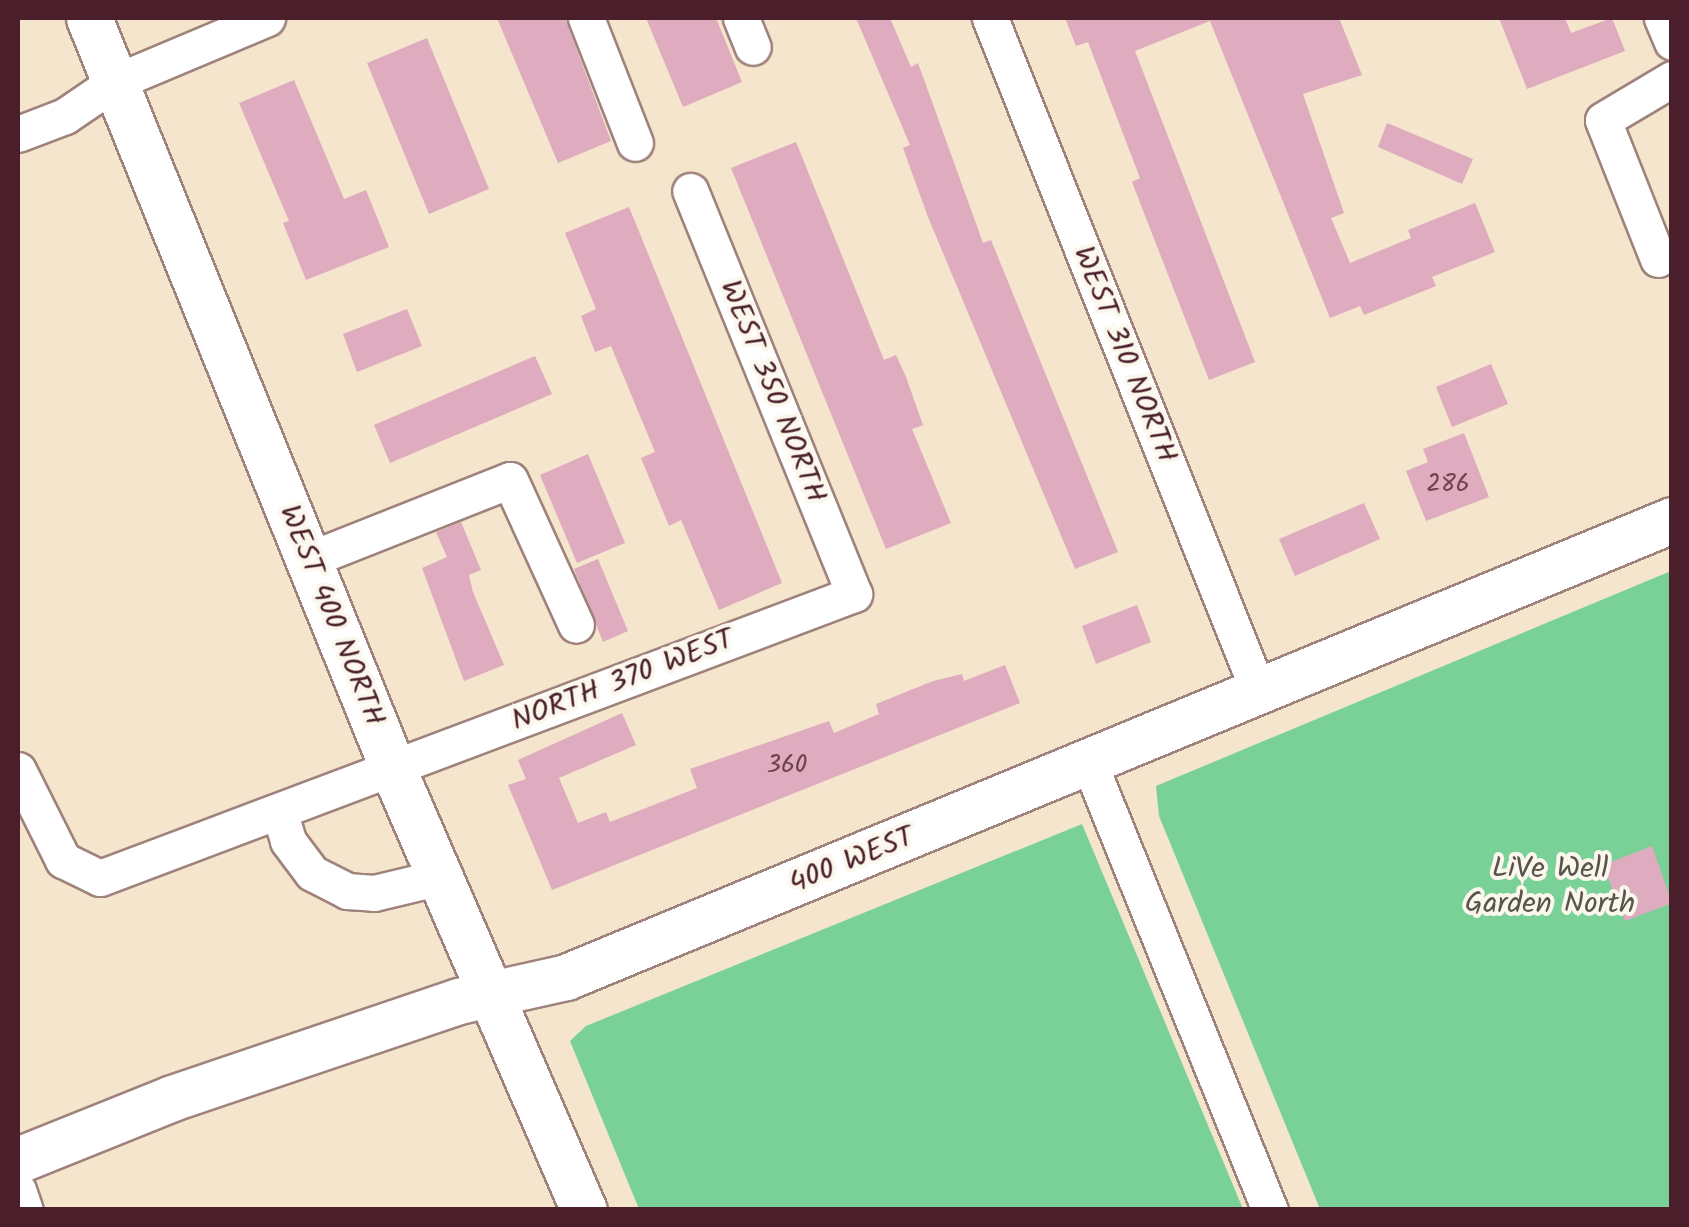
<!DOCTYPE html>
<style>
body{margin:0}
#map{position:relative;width:1689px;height:1227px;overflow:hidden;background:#f4e5cc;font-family:Kalam,sans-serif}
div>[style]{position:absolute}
.green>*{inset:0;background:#79d197}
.building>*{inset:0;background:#deabbf}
.roads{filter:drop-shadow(2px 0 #9f827c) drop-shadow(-2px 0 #9f827c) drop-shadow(0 2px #9f827c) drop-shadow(0 -2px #9f827c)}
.minor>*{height:35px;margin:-17.5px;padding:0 17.5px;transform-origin:17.5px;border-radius:17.5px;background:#fff}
.major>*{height:45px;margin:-22.5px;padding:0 22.5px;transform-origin:22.5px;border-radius:22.5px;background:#fff}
span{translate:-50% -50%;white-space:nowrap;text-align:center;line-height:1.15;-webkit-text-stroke:8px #fbf7ec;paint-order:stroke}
.number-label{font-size:25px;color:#6f4250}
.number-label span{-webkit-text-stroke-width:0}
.street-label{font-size:30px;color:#4a1f2b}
.park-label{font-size:30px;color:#58544b}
.frame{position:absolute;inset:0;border:20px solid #4a1f2b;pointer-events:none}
</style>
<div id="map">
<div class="green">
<i style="clip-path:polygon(1671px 571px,1671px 1209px,1320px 1209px,1159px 816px,1156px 786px)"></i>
<i style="clip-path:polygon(1082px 824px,1243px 1209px,639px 1209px,570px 1041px,586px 1026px)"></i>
</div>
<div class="building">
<i style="clip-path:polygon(497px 18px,565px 18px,611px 141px,558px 163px)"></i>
<i style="clip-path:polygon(646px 18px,716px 18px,742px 82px,683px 107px)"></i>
<i style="clip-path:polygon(856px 18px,890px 18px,911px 67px,918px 63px,983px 243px,991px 240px,1118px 552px,1075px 569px,928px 217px,903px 148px,910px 145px)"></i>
<i style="clip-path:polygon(1065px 18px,1339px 18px,1362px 75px,1303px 94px,1344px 213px,1331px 218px,1350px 263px,1411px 238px,1408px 230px,1475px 203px,1495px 252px,1432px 277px,1436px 286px,1364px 315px,1360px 306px,1330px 318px,1210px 21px,1135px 51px,1255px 362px,1209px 380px,1132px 182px,1140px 178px,1088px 42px,1076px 46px)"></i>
<i style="clip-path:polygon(1499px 18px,1565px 18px,1571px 33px,1612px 18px,1625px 51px,1527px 89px)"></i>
<i style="clip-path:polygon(427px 38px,489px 189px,429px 214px,367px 63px)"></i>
<i style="clip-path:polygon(294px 80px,344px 199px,366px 190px,389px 247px,306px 280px,283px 223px,289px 221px,239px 103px)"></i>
<i style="clip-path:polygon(1387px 123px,1473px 159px,1462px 184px,1378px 147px)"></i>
<i style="clip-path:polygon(796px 142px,884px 360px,896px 355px,906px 377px,923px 425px,912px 429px,951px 523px,886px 549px,731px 168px)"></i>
<i style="clip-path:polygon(629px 207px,782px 583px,719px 610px,681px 520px,669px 526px,641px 458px,655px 452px,611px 346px,595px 352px,581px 316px,596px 309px,565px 233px)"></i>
<i style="clip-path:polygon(407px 309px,422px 346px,357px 372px,343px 334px)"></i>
<i style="clip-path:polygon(535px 356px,552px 394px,390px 463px,374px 425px)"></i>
<i style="clip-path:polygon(1491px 364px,1508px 404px,1452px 427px,1436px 387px)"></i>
<i style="clip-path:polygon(1464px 433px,1489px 497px,1426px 521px,1406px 471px,1428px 462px,1423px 449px)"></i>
<i style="clip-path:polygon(588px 454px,625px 543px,577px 563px,540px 475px)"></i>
<i style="clip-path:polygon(1364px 503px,1380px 539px,1295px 576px,1279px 539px)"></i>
<i style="clip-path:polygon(461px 522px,481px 570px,469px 575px,473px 592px,504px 665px,464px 681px,422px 568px,447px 557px,436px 532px)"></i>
<i style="clip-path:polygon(598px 559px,628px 631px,603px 642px,574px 569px)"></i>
<i style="clip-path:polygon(1137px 605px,1151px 642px,1096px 664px,1082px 626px)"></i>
<i style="clip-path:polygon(1005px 665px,1020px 703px,552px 890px,508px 785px,526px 779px,518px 760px,622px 713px,636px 745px,559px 778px,578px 823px,606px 812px,610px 822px,697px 788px,690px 769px,829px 721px,834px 733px,879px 714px,876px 704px,933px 681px,962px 674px,964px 681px)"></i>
<i style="clip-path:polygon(1652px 846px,1672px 903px,1625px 921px,1603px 865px)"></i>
</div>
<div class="roads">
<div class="minor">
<i style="left:586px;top:18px;width:134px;rotate:68.6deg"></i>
<i style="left:741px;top:18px;width:31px;rotate:68deg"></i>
<i style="left:990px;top:18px;width:727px;rotate:68.27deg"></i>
<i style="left:1662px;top:18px;width:26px;rotate:67deg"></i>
<i style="left:18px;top:134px;width:50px;rotate:-21deg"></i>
<i style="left:65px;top:116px;width:60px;rotate:-34.2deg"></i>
<i style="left:115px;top:82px;width:165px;rotate:-22.8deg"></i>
<i style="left:1658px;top:259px;width:149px;rotate:-111.6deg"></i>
<i style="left:1603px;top:120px;width:80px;rotate:-30.7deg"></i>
<i style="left:308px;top:560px;width:217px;rotate:-21.6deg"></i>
<i style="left:510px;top:480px;width:159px;rotate:65.5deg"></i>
<i style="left:1090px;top:765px;width:480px;rotate:68deg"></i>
<i style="left:18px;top:770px;width:101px;rotate:63.4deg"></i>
<i style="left:63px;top:860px;width:41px;rotate:25.9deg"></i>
<i style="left:100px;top:878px;width:806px;rotate:-20.64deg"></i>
<i style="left:854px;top:594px;width:435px;rotate:-112.1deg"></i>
<i style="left:280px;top:814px;width:28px;rotate:73deg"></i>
<i style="left:288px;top:841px;width:40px;rotate:53deg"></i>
<i style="left:312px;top:873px;width:39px;rotate:27deg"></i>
<i style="left:347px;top:891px;width:27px;rotate:4deg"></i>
<i style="left:374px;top:893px;width:73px;rotate:-13.5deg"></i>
<i style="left:18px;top:1190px;width:21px;rotate:71deg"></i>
</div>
<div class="major">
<i style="left:89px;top:18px;width:810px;rotate:67.96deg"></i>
<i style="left:393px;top:769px;width:481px;rotate:66.6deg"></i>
<i style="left:18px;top:1160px;width:166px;rotate:-21.9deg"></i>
<i style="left:172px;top:1098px;width:303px;rotate:-18.7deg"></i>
<i style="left:459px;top:1001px;width:110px;rotate:-12.6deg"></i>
<i style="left:566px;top:977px;width:1197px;rotate:-22.45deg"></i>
</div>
</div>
<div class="number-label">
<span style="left:1448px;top:484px">286</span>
<span style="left:787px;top:765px">360</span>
</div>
<div class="street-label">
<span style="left:1124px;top:355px;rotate:68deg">WEST 310 NORTH</span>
<span style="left:772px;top:392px;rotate:68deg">WEST 350 NORTH</span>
<span style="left:331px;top:616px;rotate:68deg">WEST 400 NORTH</span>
<span style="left:623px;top:681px;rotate:-21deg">NORTH 370 WEST</span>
<span style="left:852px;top:861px;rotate:-22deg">400 WEST</span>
</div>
<div class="park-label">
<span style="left:1550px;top:886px">LiVe Well<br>Garden North</span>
</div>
<div class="frame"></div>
</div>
